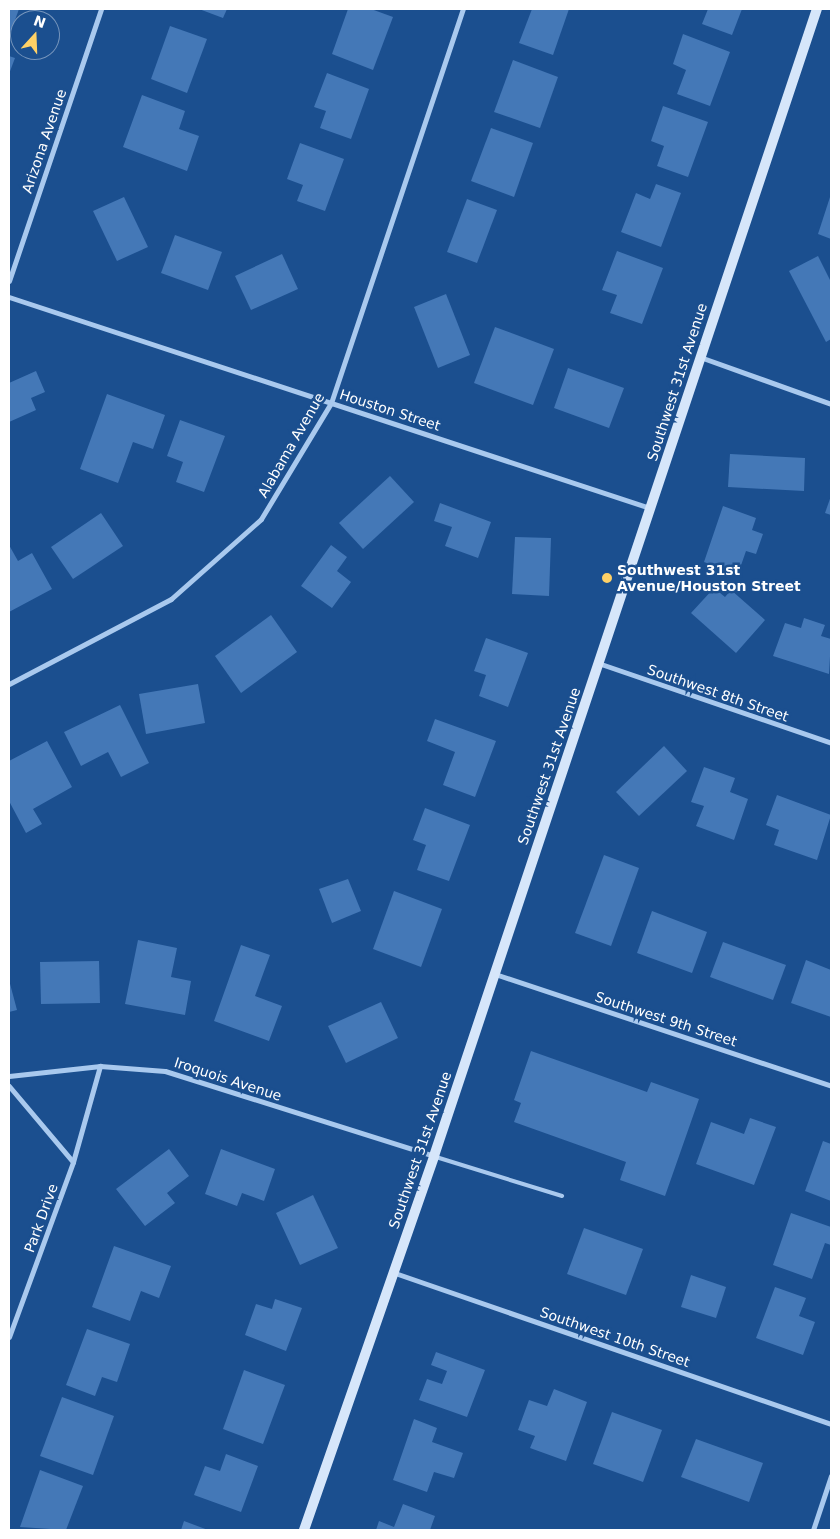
<!DOCTYPE html>
<style>
body{margin:0}
#map{position:relative;width:840px;height:1539px;overflow:hidden;background:#1b4f8f;font-family:"DejaVu Sans",sans-serif}
div>[style]{position:absolute}
.building>*{inset:0;background:#4478b7}
.lane>*{height:4px;margin:-2px;padding:0 2px;transform-origin:2px;border-radius:2px;background:#a9c9ee}
.street>*{height:5px;margin:-2.5px;padding:0 2.5px;transform-origin:2.5px;border-radius:2.5px;background:#a9c9ee}
.secondary>*{height:10px;margin:-5px;padding:0 5px;transform-origin:5px;border-radius:5px;background:#d6e6fa}
.dots>*{width:14px;height:14px;translate:-50% -50%;box-sizing:border-box;border:2px solid #1b4f8f;border-radius:50%}
span{translate:-50% -50%;white-space:nowrap;text-align:center;line-height:1.15;-webkit-text-stroke:5px #1b4f8f;paint-order:stroke}
.street-label{font-size:14px;color:#fff}
.poi-label{font-size:14px;color:#fff;font-weight:700}
.left{translate:0 -50%;text-align:left}
.frame{position:absolute;inset:0;border:10px solid #fff;pointer-events:none}
.north{position:absolute;left:10px;top:10px;width:50px;height:50px;box-sizing:border-box;background:#1b4f8f;border:1px solid #7695bc;border-radius:50%;rotate:20deg;font-size:14px;font-weight:700;line-height:20px;text-align:center;color:#fff}
.north::after{content:'';display:block;margin:auto;width:18px;height:22px;background:#ffd166;clip-path:polygon(50% 0,100% 100%,50% 72%,0 100%)}
</style>
<div id="map">
<div class="building">
<i style="clip-path:polygon(9px 9px,19px 9px,11px 31px,9px 30px)"></i>
<i style="clip-path:polygon(199px 9px,227px 9px,223px 18px)"></i>
<i style="clip-path:polygon(348px 9px,371px 9px,393px 17px,373px 70px,332px 54px)"></i>
<i style="clip-path:polygon(532px 9px,569px 9px,553px 55px,519px 43px)"></i>
<i style="clip-path:polygon(708px 9px,742px 9px,732px 35px,702px 24px)"></i>
<i style="clip-path:polygon(170px 26px,207px 39px,187px 93px,151px 79px)"></i>
<i style="clip-path:polygon(683px 34px,730px 52px,710px 106px,677px 94px,686px 70px,673px 64px)"></i>
<i style="clip-path:polygon(9px 56px,15px 58px,9px 74px)"></i>
<i style="clip-path:polygon(513px 60px,558px 77px,540px 128px,494px 112px)"></i>
<i style="clip-path:polygon(327px 73px,369px 89px,351px 139px,320px 128px,326px 111px,314px 107px)"></i>
<i style="clip-path:polygon(142px 95px,185px 111px,179px 129px,199px 136px,187px 171px,123px 147px)"></i>
<i style="clip-path:polygon(663px 106px,708px 122px,688px 177px,657px 166px,664px 146px,651px 141px)"></i>
<i style="clip-path:polygon(491px 128px,533px 143px,514px 197px,471px 181px)"></i>
<i style="clip-path:polygon(300px 143px,344px 159px,325px 211px,297px 201px,303px 185px,287px 179px)"></i>
<i style="clip-path:polygon(656px 184px,681px 193px,661px 247px,621px 232px,636px 193px,650px 199px)"></i>
<i style="clip-path:polygon(831px 194px,831px 239px,818px 234px)"></i>
<i style="clip-path:polygon(124px 197px,148px 247px,117px 261px,93px 211px)"></i>
<i style="clip-path:polygon(467px 199px,497px 210px,477px 263px,447px 252px)"></i>
<i style="clip-path:polygon(175px 235px,222px 252px,208px 290px,161px 273px)"></i>
<i style="clip-path:polygon(617px 251px,663px 268px,642px 324px,610px 313px,617px 295px,602px 290px)"></i>
<i style="clip-path:polygon(282px 254px,298px 289px,251px 310px,235px 276px)"></i>
<i style="clip-path:polygon(818px 256px,831px 282px,831px 339px,826px 342px,789px 271px)"></i>
<i style="clip-path:polygon(446px 294px,470px 355px,438px 368px,414px 307px)"></i>
<i style="clip-path:polygon(495px 327px,554px 349px,533px 405px,474px 383px)"></i>
<i style="clip-path:polygon(568px 368px,624px 388px,609px 428px,554px 408px)"></i>
<i style="clip-path:polygon(36px 371px,45px 392px,31px 398px,36px 410px,9px 422px,9px 383px)"></i>
<i style="clip-path:polygon(107px 394px,165px 415px,153px 449px,133px 442px,118px 483px,80px 469px)"></i>
<i style="clip-path:polygon(180px 420px,225px 436px,204px 492px,176px 482px,183px 462px,167px 456px)"></i>
<i style="clip-path:polygon(730px 454px,805px 458px,804px 491px,728px 487px)"></i>
<i style="clip-path:polygon(390px 476px,414px 502px,363px 549px,339px 523px)"></i>
<i style="clip-path:polygon(831px 496px,831px 515px,825px 513px)"></i>
<i style="clip-path:polygon(440px 503px,491px 522px,478px 558px,445px 546px,452px 527px,434px 521px)"></i>
<i style="clip-path:polygon(723px 506px,756px 518px,752px 530px,763px 534px,756px 554px,746px 551px,738px 574px,704px 562px)"></i>
<i style="clip-path:polygon(101px 513px,123px 546px,73px 579px,51px 547px)"></i>
<i style="clip-path:polygon(515px 537px,551px 538px,549px 596px,512px 594px)"></i>
<i style="clip-path:polygon(9px 545px,18px 561px,32px 553px,52px 589px,9px 612px)"></i>
<i style="clip-path:polygon(331px 545px,347px 557px,337px 571px,351px 582px,332px 608px,301px 586px)"></i>
<i style="clip-path:polygon(714px 588px,725px 597px,731px 590px,765px 620px,736px 653px,691px 613px)"></i>
<i style="clip-path:polygon(271px 615px,297px 652px,241px 693px,215px 656px)"></i>
<i style="clip-path:polygon(804px 618px,825px 625px,821px 636px,831px 639px,829px 674px,773px 656px,785px 623px,801px 628px)"></i>
<i style="clip-path:polygon(486px 638px,528px 653px,508px 707px,479px 696px,486px 675px,474px 671px)"></i>
<i style="clip-path:polygon(198px 684px,205px 723px,146px 734px,139px 694px)"></i>
<i style="clip-path:polygon(120px 705px,149px 763px,121px 777px,108px 752px,81px 766px,64px 732px)"></i>
<i style="clip-path:polygon(435px 719px,496px 741px,475px 797px,443px 785px,455px 752px,427px 741px)"></i>
<i style="clip-path:polygon(47px 741px,72px 787px,33px 809px,42px 824px,26px 833px,9px 801px,9px 761px)"></i>
<i style="clip-path:polygon(664px 746px,687px 771px,639px 816px,616px 792px)"></i>
<i style="clip-path:polygon(704px 767px,735px 778px,730px 792px,748px 799px,734px 840px,696px 826px,704px 806px,691px 802px)"></i>
<i style="clip-path:polygon(777px 795px,831px 815px,817px 860px,774px 845px,779px 830px,766px 825px)"></i>
<i style="clip-path:polygon(425px 808px,470px 825px,449px 881px,417px 870px,426px 845px,413px 840px)"></i>
<i style="clip-path:polygon(604px 855px,639px 868px,611px 946px,575px 933px)"></i>
<i style="clip-path:polygon(348px 879px,361px 911px,332px 923px,319px 889px)"></i>
<i style="clip-path:polygon(394px 891px,442px 909px,421px 967px,373px 949px)"></i>
<i style="clip-path:polygon(652px 911px,707px 932px,692px 973px,637px 953px)"></i>
<i style="clip-path:polygon(138px 940px,177px 948px,171px 977px,191px 981px,185px 1015px,125px 1004px)"></i>
<i style="clip-path:polygon(723px 942px,786px 965px,773px 1000px,710px 977px)"></i>
<i style="clip-path:polygon(241px 945px,270px 955px,255px 996px,282px 1006px,269px 1041px,214px 1021px)"></i>
<i style="clip-path:polygon(806px 960px,831px 970px,831px 1017px,791px 1003px)"></i>
<i style="clip-path:polygon(99px 961px,100px 1003px,41px 1004px,40px 962px)"></i>
<i style="clip-path:polygon(9px 980px,17px 1010px,9px 1012px)"></i>
<i style="clip-path:polygon(381px 1002px,398px 1038px,346px 1063px,328px 1026px)"></i>
<i style="clip-path:polygon(531px 1051px,647px 1092px,651px 1082px,699px 1099px,665px 1196px,620px 1180px,626px 1162px,514px 1122px,521px 1103px,514px 1100px)"></i>
<i style="clip-path:polygon(750px 1118px,776px 1127px,754px 1185px,696px 1164px,711px 1122px,744px 1134px)"></i>
<i style="clip-path:polygon(823px 1141px,831px 1144px,831px 1201px,805px 1191px)"></i>
<i style="clip-path:polygon(169px 1149px,189px 1176px,167px 1193px,175px 1203px,145px 1226px,116px 1189px)"></i>
<i style="clip-path:polygon(221px 1149px,275px 1169px,264px 1201px,242px 1193px,237px 1206px,205px 1194px)"></i>
<i style="clip-path:polygon(313px 1195px,338px 1248px,300px 1265px,276px 1213px)"></i>
<i style="clip-path:polygon(791px 1213px,831px 1227px,831px 1245px,825px 1243px,812px 1279px,773px 1265px)"></i>
<i style="clip-path:polygon(584px 1228px,643px 1249px,626px 1295px,567px 1274px)"></i>
<i style="clip-path:polygon(114px 1246px,171px 1266px,159px 1298px,141px 1291px,130px 1321px,92px 1307px)"></i>
<i style="clip-path:polygon(691px 1275px,726px 1287px,716px 1318px,681px 1307px)"></i>
<i style="clip-path:polygon(775px 1287px,806px 1298px,799px 1316px,815px 1322px,803px 1355px,756px 1338px)"></i>
<i style="clip-path:polygon(275px 1299px,302px 1308px,286px 1351px,245px 1335px,256px 1304px,272px 1309px)"></i>
<i style="clip-path:polygon(87px 1329px,130px 1344px,117px 1382px,102px 1377px,95px 1396px,66px 1385px)"></i>
<i style="clip-path:polygon(436px 1352px,485px 1370px,467px 1417px,419px 1400px,427px 1379px,442px 1384px,447px 1371px,431px 1365px)"></i>
<i style="clip-path:polygon(244px 1370px,285px 1385px,263px 1444px,223px 1429px)"></i>
<i style="clip-path:polygon(554px 1389px,587px 1402px,566px 1461px,530px 1448px,535px 1436px,518px 1430px,529px 1400px,547px 1406px)"></i>
<i style="clip-path:polygon(62px 1397px,114px 1416px,93px 1475px,40px 1456px)"></i>
<i style="clip-path:polygon(612px 1412px,662px 1430px,643px 1482px,593px 1464px)"></i>
<i style="clip-path:polygon(414px 1419px,437px 1428px,432px 1442px,463px 1453px,454px 1478px,434px 1472px,427px 1492px,393px 1480px)"></i>
<i style="clip-path:polygon(696px 1439px,763px 1463px,749px 1502px,681px 1477px)"></i>
<i style="clip-path:polygon(226px 1454px,258px 1466px,241px 1512px,194px 1495px,205px 1466px,220px 1471px)"></i>
<i style="clip-path:polygon(40px 1470px,83px 1486px,66px 1530px,20px 1527px)"></i>
<i style="clip-path:polygon(403px 1504px,435px 1516px,430px 1530px,376px 1530px,379px 1521px,394px 1527px)"></i>
<i style="clip-path:polygon(184px 1521px,208px 1530px,181px 1530px)"></i>
</div>
<div class="lane">
<i style="left:436px;top:1157px;width:132px;rotate:17.2deg"></i>
</div>
<div class="street">
<i style="left:9px;top:281px;width:287px;rotate:-71.3deg"></i>
<i style="left:9px;top:297px;width:675px;rotate:18.22deg"></i>
<i style="left:700px;top:357px;width:139px;rotate:19.7deg"></i>
<i style="left:598px;top:663px;width:246px;rotate:18.9deg"></i>
<i style="left:9px;top:684px;width:183px;rotate:-27.7deg"></i>
<i style="left:171px;top:599px;width:120px;rotate:-41.6deg"></i>
<i style="left:261px;top:519px;width:135px;rotate:-58.9deg"></i>
<i style="left:331px;top:403px;width:416px;rotate:-71.5deg"></i>
<i style="left:495px;top:974px;width:354px;rotate:18.4deg"></i>
<i style="left:9px;top:1076px;width:92px;rotate:-6.3deg"></i>
<i style="left:100px;top:1066px;width:65px;rotate:4.4deg"></i>
<i style="left:165px;top:1071px;width:282px;rotate:17.5deg"></i>
<i style="left:9px;top:1086px;width:99px;rotate:49.9deg"></i>
<i style="left:392px;top:1272px;width:465px;rotate:19.1deg"></i>
<i style="left:9px;top:1337px;width:186px;rotate:-69.9deg"></i>
<i style="left:73px;top:1162px;width:100px;rotate:-74.3deg"></i>
<i style="left:813px;top:1530px;width:57px;rotate:-71.6deg"></i>
</div>
<div class="secondary">
<i style="left:304px;top:1530px;width:396px;rotate:-70.8deg"></i>
<i style="left:434px;top:1156px;width:1209px;rotate:-71.54deg"></i>
</div>
<div class="dots">
<i style="left:607px;top:578px;background:#ffd166"></i>
</div>
<div class="street-label">
<span style="left:44px;top:141px;rotate:-71deg">Arizona Avenue</span>
<span style="left:677px;top:382px;rotate:-72deg">Southwest 31st Avenue</span>
<span style="left:390px;top:410px;rotate:18deg">Houston Street</span>
<span style="left:291px;top:445px;rotate:-60deg">Alabama Avenue</span>
<span style="left:718px;top:693px;rotate:19deg">Southwest 8th Street</span>
<span style="left:549px;top:766px;rotate:-71deg">Southwest 31st Avenue</span>
<span style="left:666px;top:1019px;rotate:18deg">Southwest 9th Street</span>
<span style="left:228px;top:1079px;rotate:18deg">Iroquois Avenue</span>
<span style="left:420px;top:1150px;rotate:-71deg">Southwest 31st Avenue</span>
<span style="left:41px;top:1218px;rotate:-70deg">Park Drive</span>
<span style="left:615px;top:1337px;rotate:19deg">Southwest 10th Street</span>
</div>
<div class="poi-label">
<span class="left" style="left:617px;top:578px">Southwest 31st<br>Avenue/Houston Street</span>
</div>
<div class="frame"></div>
<div class="north">N</div>
</div>
